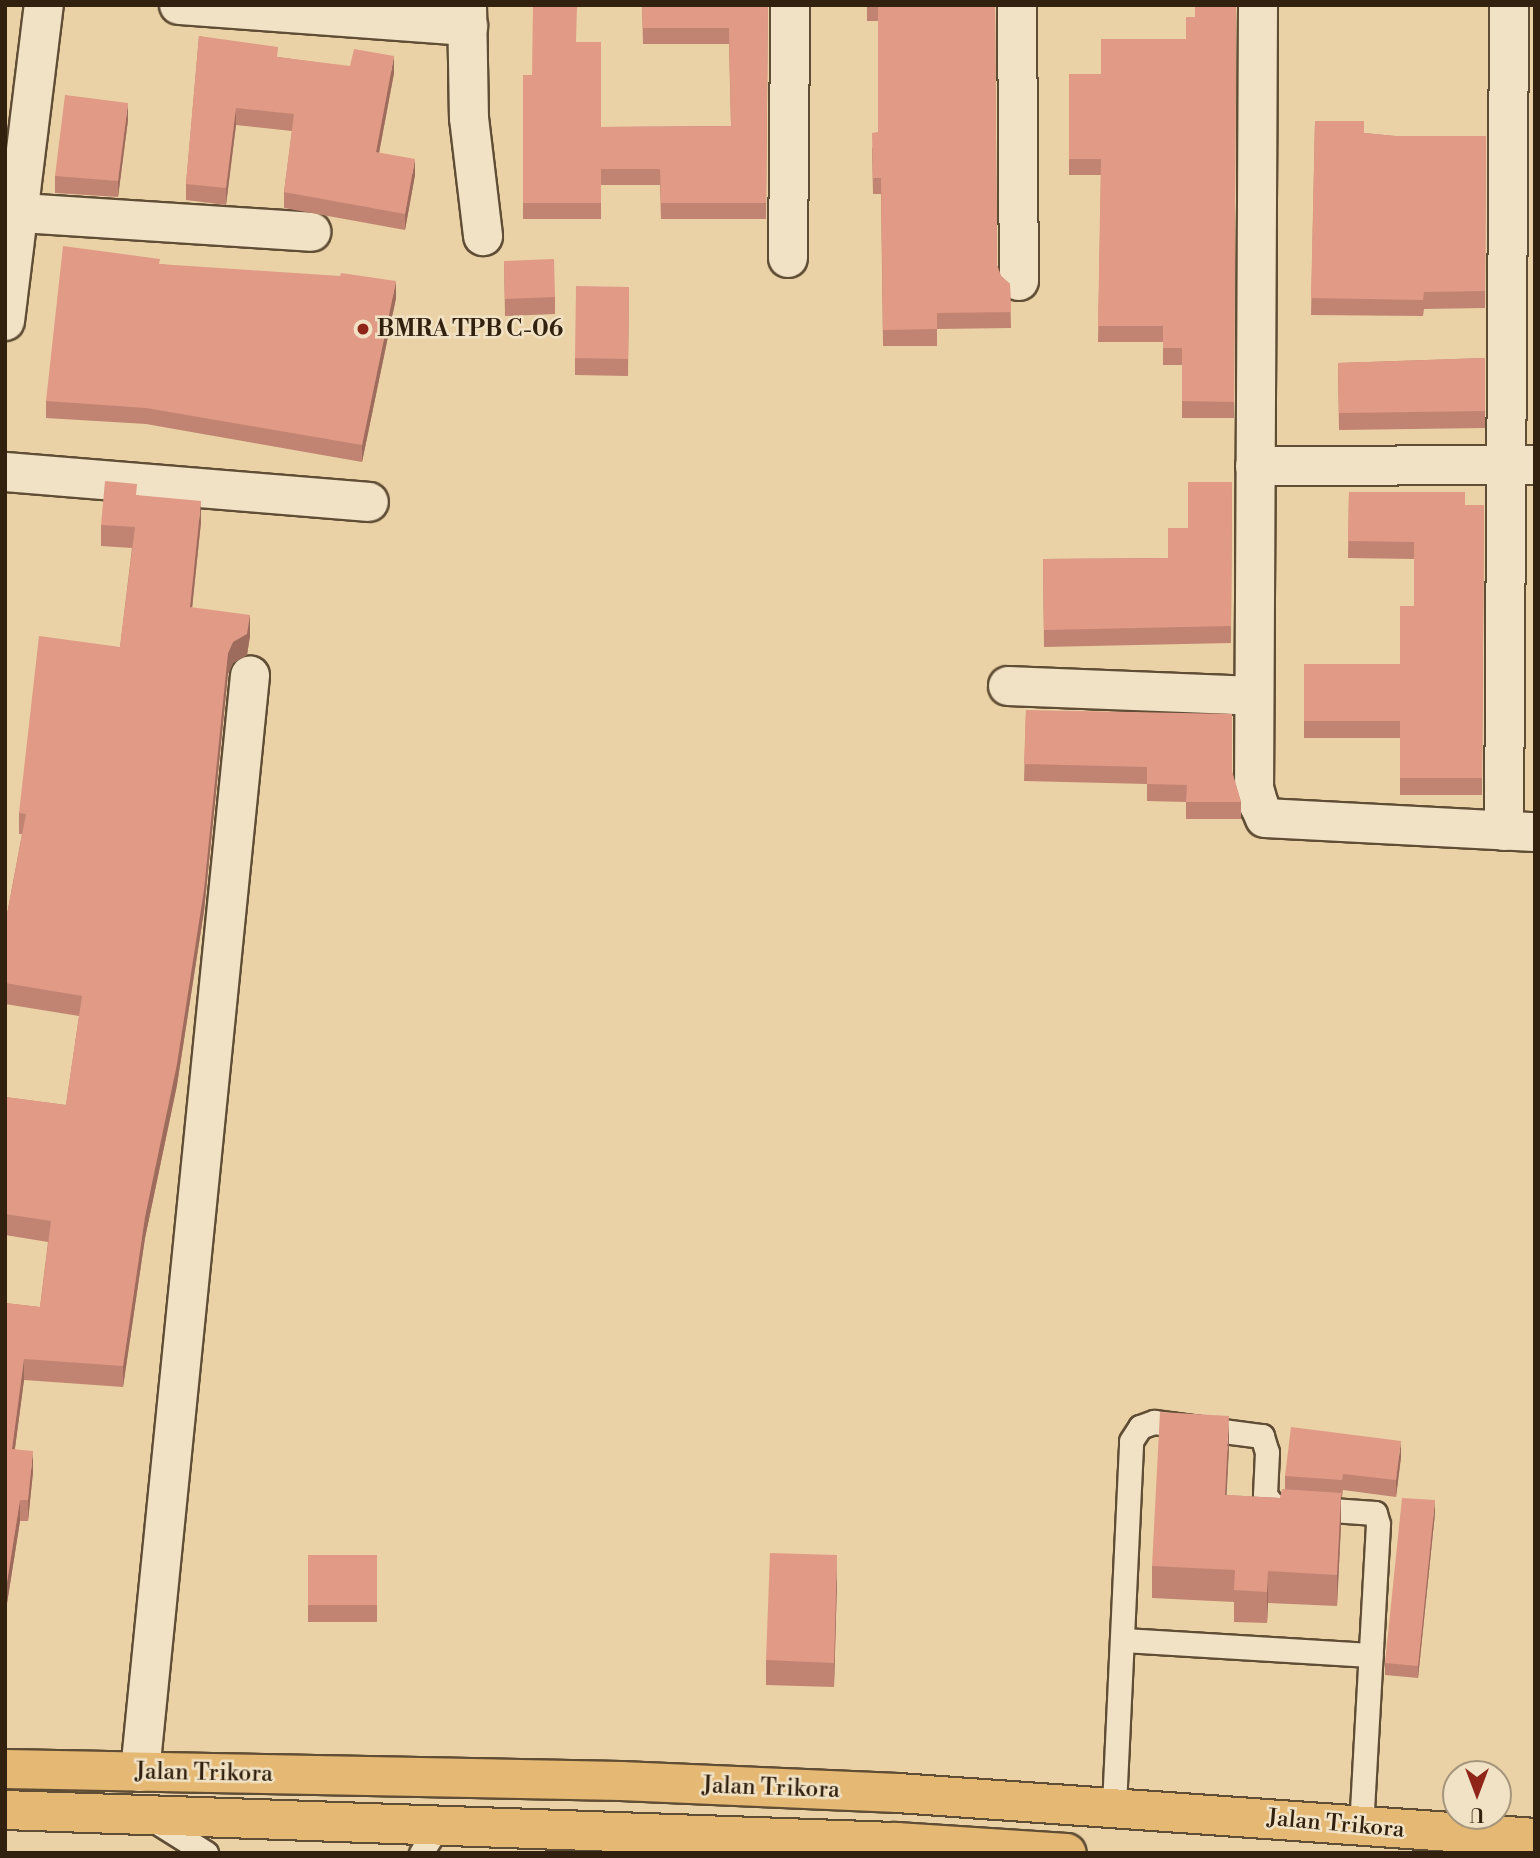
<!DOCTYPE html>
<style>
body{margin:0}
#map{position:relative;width:1540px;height:1858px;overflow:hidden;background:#ead2a6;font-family:"Libre Bodoni",serif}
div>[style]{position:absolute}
.roads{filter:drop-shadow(2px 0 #604d35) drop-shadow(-2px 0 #604d35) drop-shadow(0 2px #604d35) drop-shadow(0 -2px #604d35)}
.lane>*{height:23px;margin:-11.5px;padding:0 11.5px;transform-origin:11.5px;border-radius:11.5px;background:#f1e2c5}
.street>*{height:38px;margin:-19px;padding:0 19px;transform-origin:19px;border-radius:19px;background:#f1e2c5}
.primary>*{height:38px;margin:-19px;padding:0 19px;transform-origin:19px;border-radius:19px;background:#e5b973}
.wall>*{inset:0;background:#c28472}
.shaded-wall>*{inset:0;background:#9e6c5d}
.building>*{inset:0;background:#e19a85}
.dots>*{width:19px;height:19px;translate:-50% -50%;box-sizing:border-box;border:4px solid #f1e2c5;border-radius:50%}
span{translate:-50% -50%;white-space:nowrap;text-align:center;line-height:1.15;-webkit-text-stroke:5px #f1e2c5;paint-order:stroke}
.poi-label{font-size:23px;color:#32210f;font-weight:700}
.left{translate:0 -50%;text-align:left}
.street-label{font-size:23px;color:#32210f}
.frame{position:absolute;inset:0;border:7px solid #32210f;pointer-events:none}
.north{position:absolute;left:1442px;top:1760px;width:70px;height:70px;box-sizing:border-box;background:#f1e2c5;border:2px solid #a5957c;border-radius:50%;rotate:180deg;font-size:19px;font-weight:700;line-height:28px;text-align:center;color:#32210f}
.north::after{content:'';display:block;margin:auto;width:24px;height:32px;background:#8f2418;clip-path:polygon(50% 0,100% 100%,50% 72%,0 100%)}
</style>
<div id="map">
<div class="roads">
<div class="lane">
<i style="left:1123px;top:1640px;width:248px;rotate:3.5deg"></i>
<i style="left:1114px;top:1806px;width:365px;rotate:-87.3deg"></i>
<i style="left:1131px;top:1441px;width:17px;rotate:-57deg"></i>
<i style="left:1140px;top:1427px;width:15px;rotate:-20deg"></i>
<i style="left:1154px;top:1422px;width:109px;rotate:7.4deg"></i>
<i style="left:1262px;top:1436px;width:17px;rotate:73deg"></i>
<i style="left:1267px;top:1452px;width:43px;rotate:92.7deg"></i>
<i style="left:1265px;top:1495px;width:14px;rotate:51deg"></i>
<i style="left:1274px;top:1506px;width:101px;rotate:4deg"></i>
<i style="left:1375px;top:1513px;width:11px;rotate:75deg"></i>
<i style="left:1378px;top:1524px;width:303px;rotate:93.2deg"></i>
<i style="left:152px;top:1819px;width:64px;rotate:32.2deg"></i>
<i style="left:421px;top:1853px;width:32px;rotate:-58deg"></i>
</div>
<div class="street">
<i style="left:179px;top:5px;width:290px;rotate:4.2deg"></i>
<i style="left:467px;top:5px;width:113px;rotate:89deg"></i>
<i style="left:469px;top:118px;width:119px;rotate:83.2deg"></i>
<i style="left:1017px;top:5px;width:276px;rotate:89.6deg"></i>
<i style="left:1258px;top:5px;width:783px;rotate:90.29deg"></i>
<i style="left:1254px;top:788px;width:18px;rotate:74deg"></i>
<i style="left:1259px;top:805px;width:14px;rotate:65deg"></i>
<i style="left:1265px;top:818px;width:270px;rotate:3deg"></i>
<i style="left:21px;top:213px;width:291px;rotate:3.7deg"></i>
<i style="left:788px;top:258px;width:253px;rotate:-89.5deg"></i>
<i style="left:5px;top:321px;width:318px;rotate:-83deg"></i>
<i style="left:1255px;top:466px;width:278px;rotate:-0.2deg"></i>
<i style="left:5px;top:472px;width:365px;rotate:4.7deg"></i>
<i style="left:1008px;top:686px;width:246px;rotate:2.3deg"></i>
<i style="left:1504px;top:831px;width:826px;rotate:-89.65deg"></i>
<i style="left:140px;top:1772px;width:1102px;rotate:-84.27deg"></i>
</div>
<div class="primary">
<i style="left:5px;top:1769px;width:616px;rotate:1.12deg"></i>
<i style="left:621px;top:1781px;width:277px;rotate:2.5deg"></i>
<i style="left:898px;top:1793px;width:639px;rotate:4.04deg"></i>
<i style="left:5px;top:1810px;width:892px;rotate:2.06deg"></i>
<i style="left:896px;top:1842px;width:171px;rotate:3.7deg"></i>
</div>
</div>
<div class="wall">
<i style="clip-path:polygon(642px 5px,768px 5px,766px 219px,661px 219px,660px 185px,601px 185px,601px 219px,523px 219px,523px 75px,532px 75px,576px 42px,601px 127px,731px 126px,729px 44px,643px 44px)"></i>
<i style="clip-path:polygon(867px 5px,995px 5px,997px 265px,1001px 276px,1010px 284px,1011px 328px,937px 329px,937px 346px,883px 346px,881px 194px,873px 194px,872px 149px,878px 132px,878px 21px,867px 21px)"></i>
<i style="clip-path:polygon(1236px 5px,1234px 418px,1182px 418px,1182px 365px,1163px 365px,1163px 342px,1098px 342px,1101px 175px,1069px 175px,1069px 74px,1101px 74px,1186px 39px,1195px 17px)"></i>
<i style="clip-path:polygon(199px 36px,278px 57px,394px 73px,379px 153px,415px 175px,405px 230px,284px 208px,284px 192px,292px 131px,236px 125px,226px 205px,186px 200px,186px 184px)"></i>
<i style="clip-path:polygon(128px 120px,118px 197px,55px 193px,55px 176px)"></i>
<i style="clip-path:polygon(1315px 121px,1364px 133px,1395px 136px,1486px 136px,1485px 308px,1424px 309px,1423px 316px,1311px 315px)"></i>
<i style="clip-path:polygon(504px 261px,555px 297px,555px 314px,505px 316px)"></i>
<i style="clip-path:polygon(160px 264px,396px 298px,362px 462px,146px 424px,46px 418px,46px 401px)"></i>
<i style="clip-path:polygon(629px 287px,628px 376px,575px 375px,575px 358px)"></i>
<i style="clip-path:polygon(1485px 358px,1485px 428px,1339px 430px,1338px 363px)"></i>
<i style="clip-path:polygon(1232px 482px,1231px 643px,1044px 647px,1043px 559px,1168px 558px,1188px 528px)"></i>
<i style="clip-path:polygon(1349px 492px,1465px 505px,1484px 505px,1482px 795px,1400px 795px,1400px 738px,1304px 738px,1304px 664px,1400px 664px,1414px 606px,1414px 559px,1348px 558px)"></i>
<i style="clip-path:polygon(137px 495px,201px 522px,192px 608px,250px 636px,247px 655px,233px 663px,228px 674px,204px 911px,177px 1085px,145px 1238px,123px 1387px,24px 1380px,15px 1449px,33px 1472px,28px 1521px,20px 1521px,5px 1616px,5px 1303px,40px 1307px,48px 1242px,5px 1235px,5px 1097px,66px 1105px,79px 1016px,5px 1004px,5px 925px,22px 834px,19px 834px,19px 813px,120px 647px,132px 548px,101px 546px,101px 525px)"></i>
<i style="clip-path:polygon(1026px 710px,1232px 772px,1241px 802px,1241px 819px,1186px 819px,1186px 802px,1147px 801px,1147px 784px,1024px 781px)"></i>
<i style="clip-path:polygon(1229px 1448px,1226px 1495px,1280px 1498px,1285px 1489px,1285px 1476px,1401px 1457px,1396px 1497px,1343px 1490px,1342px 1497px,1341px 1497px,1341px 1525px,1337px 1606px,1268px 1603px,1267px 1623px,1234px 1622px,1234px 1602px,1152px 1598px,1152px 1566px)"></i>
<i style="clip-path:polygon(1435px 1513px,1418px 1678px,1385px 1675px,1385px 1663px)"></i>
<i style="clip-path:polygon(308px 1555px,377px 1555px,377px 1622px,308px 1622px)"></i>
<i style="clip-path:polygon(837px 1580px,834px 1687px,766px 1685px,766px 1660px)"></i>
</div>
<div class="shaded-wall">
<i style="clip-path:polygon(394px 56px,394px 73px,376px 169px,376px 152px)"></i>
<i style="clip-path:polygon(128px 103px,128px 120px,118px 197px,118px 181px)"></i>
<i style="clip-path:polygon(236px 108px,236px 125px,226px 205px,226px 188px)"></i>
<i style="clip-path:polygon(415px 159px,415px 175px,405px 230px,405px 214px)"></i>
<i style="clip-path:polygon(396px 281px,396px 298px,362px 462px,362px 445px)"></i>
<i style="clip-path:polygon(201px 501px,201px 522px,190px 628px,190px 607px)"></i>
<i style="clip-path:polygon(250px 615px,250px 636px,247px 655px,233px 663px,228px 674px,204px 911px,177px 1085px,145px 1238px,123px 1387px,123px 1366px,228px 653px,233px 642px)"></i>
<i style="clip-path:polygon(24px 1359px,24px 1380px,12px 1470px,12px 1449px)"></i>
<i style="clip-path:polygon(1229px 1416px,1229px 1448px,1225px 1527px,1225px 1495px)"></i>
<i style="clip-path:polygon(1401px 1441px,1401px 1457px,1396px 1497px,1396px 1480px)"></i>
<i style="clip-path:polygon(33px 1451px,33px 1472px,28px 1521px,28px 1500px)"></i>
<i style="clip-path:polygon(1341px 1493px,1341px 1525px,1337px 1606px,1337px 1575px)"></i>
<i style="clip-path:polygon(20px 1500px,20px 1521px,5px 1616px,5px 1595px)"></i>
<i style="clip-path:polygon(1435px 1500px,1435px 1513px,1418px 1678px,1418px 1666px)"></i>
<i style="clip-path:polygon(837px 1555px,837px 1580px,834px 1687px,834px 1663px)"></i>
<i style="clip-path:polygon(1268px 1571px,1268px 1603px,1267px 1623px,1267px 1592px)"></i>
</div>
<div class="building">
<i style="clip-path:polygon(533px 5px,577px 5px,576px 42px,601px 42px,601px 127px,731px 126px,729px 28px,643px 28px,642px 5px,768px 5px,766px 203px,661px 203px,660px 169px,601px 169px,601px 203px,523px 203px,523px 75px,532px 75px)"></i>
<i style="clip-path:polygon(878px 5px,995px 5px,997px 265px,1001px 276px,1010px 284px,1011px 312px,937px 313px,937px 329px,883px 330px,881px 178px,873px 178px,872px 133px,878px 132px)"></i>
<i style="clip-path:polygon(1195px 5px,1236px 5px,1234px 402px,1182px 401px,1182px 348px,1163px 348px,1163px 326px,1098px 326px,1101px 159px,1069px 159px,1069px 74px,1101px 74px,1101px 39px,1186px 39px,1186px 17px,1195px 17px)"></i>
<i style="clip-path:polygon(199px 36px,278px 47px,277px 57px,350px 66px,354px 49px,394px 56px,376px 152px,415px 159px,405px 214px,284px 192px,294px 114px,236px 108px,226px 188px,186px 184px)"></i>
<i style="clip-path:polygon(65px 95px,128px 103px,118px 181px,55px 176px)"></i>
<i style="clip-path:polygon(1315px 121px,1364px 121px,1364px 133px,1395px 136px,1486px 136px,1485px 291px,1424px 292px,1423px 300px,1311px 298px)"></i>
<i style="clip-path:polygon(63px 246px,160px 259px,159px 264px,340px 276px,341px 273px,396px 281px,362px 445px,146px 408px,46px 401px)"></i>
<i style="clip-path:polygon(554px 259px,555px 297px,505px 299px,504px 261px)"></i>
<i style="clip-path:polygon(576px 286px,629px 287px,628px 359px,575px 358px)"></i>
<i style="clip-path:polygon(1485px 358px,1485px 411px,1339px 413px,1338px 363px)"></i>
<i style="clip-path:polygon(105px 481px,137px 484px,136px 495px,201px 501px,190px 607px,250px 615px,247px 634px,233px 642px,228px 653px,204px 890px,177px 1064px,145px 1217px,123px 1366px,24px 1359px,12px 1449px,33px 1451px,28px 1500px,20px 1500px,5px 1595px,5px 1303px,40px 1307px,51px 1221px,5px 1214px,5px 1097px,66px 1105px,82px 996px,5px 983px,5px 925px,26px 814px,19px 813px,39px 636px,120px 647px,135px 527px,101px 525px)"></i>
<i style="clip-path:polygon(1188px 482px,1232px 482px,1231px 626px,1044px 630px,1043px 559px,1168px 558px,1168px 528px,1188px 528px)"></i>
<i style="clip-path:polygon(1349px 492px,1465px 492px,1465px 505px,1484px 505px,1482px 778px,1400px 778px,1400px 721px,1304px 721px,1304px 664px,1400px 664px,1400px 606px,1414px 606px,1414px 542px,1348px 541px)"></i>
<i style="clip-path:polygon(1026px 710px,1232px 714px,1232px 771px,1241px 802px,1186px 802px,1187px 785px,1147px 784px,1147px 767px,1024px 764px)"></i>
<i style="clip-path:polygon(1160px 1412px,1229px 1416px,1225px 1495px,1280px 1498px,1282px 1489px,1341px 1493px,1337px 1575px,1268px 1571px,1267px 1592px,1234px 1590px,1235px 1570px,1152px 1566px)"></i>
<i style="clip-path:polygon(1291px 1427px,1401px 1441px,1396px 1480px,1343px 1474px,1342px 1480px,1285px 1476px)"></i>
<i style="clip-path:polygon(1402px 1498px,1435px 1500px,1418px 1666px,1385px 1663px)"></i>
<i style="clip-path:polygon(770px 1553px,837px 1555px,834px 1663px,766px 1660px)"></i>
<i style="clip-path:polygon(308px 1555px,377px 1555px,377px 1605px,308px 1605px)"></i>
</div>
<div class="dots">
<i style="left:363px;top:329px;background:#8f2418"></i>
</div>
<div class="poi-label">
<span class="left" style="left:377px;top:329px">BMRA TPB C-06</span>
</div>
<div class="street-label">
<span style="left:204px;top:1773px;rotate:1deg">Jalan Trikora</span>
<span style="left:771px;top:1788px;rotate:2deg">Jalan Trikora</span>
<span style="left:1336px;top:1824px;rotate:5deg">Jalan Trikora</span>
</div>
<div class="frame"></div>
<div class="north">U</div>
</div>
